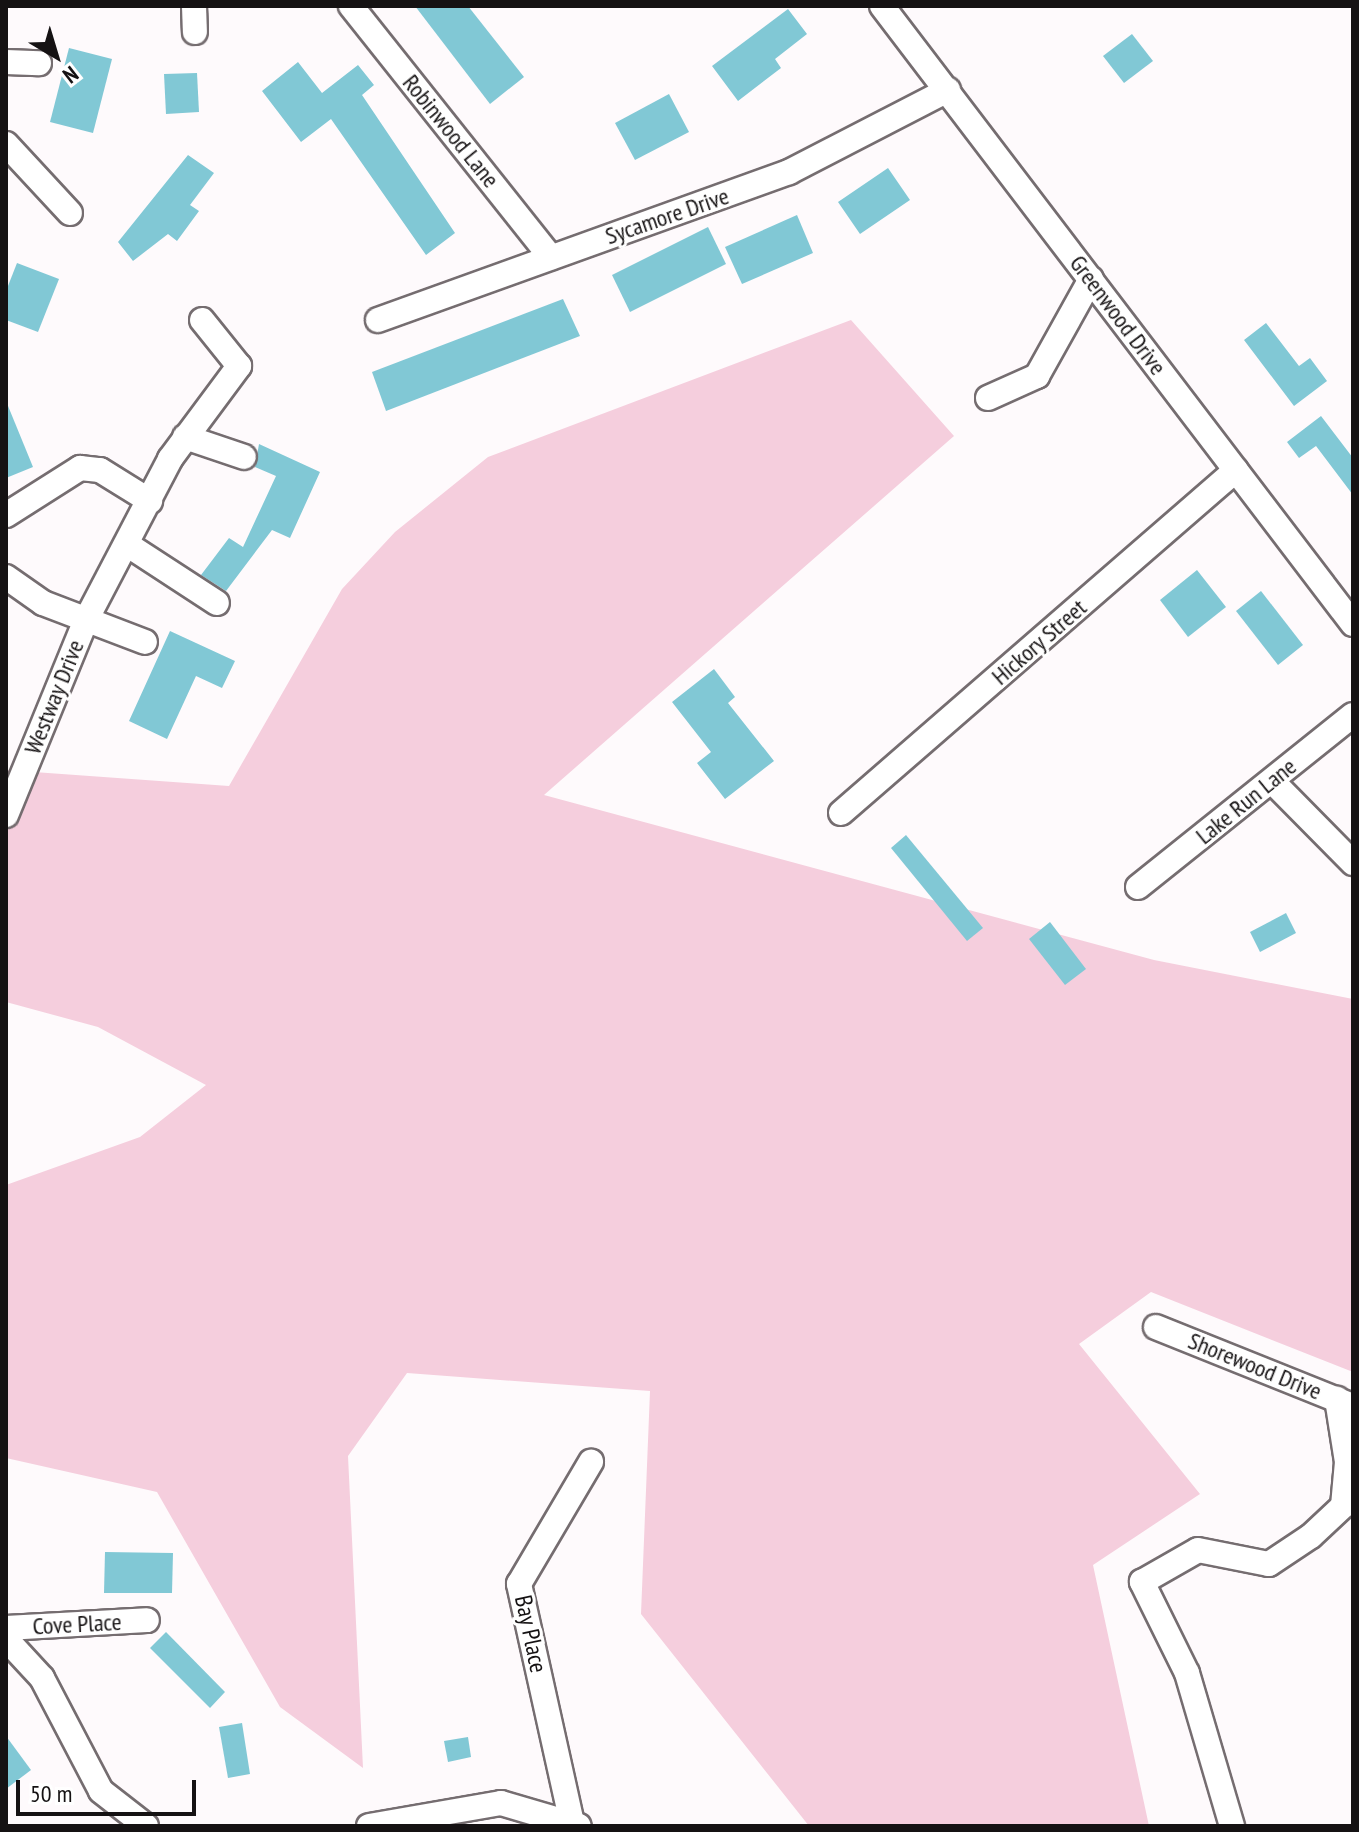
<!DOCTYPE html>
<style>
body{margin:0}
#map{position:relative;width:1359px;height:1832px;overflow:hidden;background:#fefafc;font-family:"PT Sans Narrow",sans-serif}
div>[style]{position:absolute}
.green>*{inset:0;background:#f5cedd}
.building>*{inset:0;background:#81c8d5}
.roads{filter:drop-shadow(2px 0 #756d70) drop-shadow(-2px 0 #756d70) drop-shadow(0 2px #756d70) drop-shadow(0 -2px #756d70)}
.street>*{height:24px;margin:-12px;padding:0 12px;transform-origin:12px;border-radius:12px;background:#fff}
span{translate:-50% -50%;white-space:nowrap;text-align:center;line-height:1.15;-webkit-text-stroke:6px #fff;paint-order:stroke}
.street-label{font-size:24px;color:#151213}
.frame{position:absolute;inset:0;border:8px solid #151213;pointer-events:none}
.north{position:absolute;left:16px;top:16px;width:80px;height:80px;-webkit-text-stroke:6px #fff;paint-order:stroke;rotate:142deg;font-size:22px;font-weight:700;line-height:32px;text-align:center;color:#151213}
.north::after{content:'';display:block;margin:auto;width:28px;height:36px;background:#151213;clip-path:polygon(50% 0,100% 100%,50% 72%,0 100%)}
.scale{position:absolute;left:16px;top:1780px;width:180px;height:36px;box-sizing:border-box;border:4px solid #151213;border-top:0;padding-left:10px;font-size:24px;line-height:28px;white-space:nowrap;color:#151213;-webkit-text-stroke:6px #fff;paint-order:stroke}
</style>
<div id="map">
<div class="green">
<i style="clip-path:polygon(851px 320px,954px 436px,544px 795px,1154px 960px,1353px 999px,1353px 1372px,1151px 1292px,1079px 1344px,1200px 1494px,1093px 1565px,1149px 1826px,809px 1826px,641px 1614px,650px 1391px,407px 1373px,348px 1456px,363px 1768px,280px 1707px,157px 1492px,6px 1458px,6px 1185px,140px 1137px,206px 1085px,98px 1027px,6px 1002px,6px 770px,229px 786px,342px 589px,395px 532px,488px 457px)"></i>
</div>
<div class="building">
<i style="clip-path:polygon(415px 6px,468px 6px,524px 77px,490px 104px)"></i>
<i style="clip-path:polygon(788px 9px,807px 34px,775px 59px,781px 68px,738px 101px,712px 66px)"></i>
<i style="clip-path:polygon(1132px 34px,1153px 61px,1124px 83px,1103px 56px)"></i>
<i style="clip-path:polygon(69px 48px,112px 59px,93px 133px,50px 122px)"></i>
<i style="clip-path:polygon(298px 62px,322px 93px,358px 65px,374px 85px,362px 95px,455px 233px,426px 255px,331px 119px,301px 142px,262px 91px)"></i>
<i style="clip-path:polygon(197px 73px,199px 112px,166px 114px,164px 74px)"></i>
<i style="clip-path:polygon(669px 94px,689px 132px,635px 160px,615px 123px)"></i>
<i style="clip-path:polygon(188px 155px,214px 173px,190px 205px,199px 211px,177px 241px,168px 234px,133px 261px,118px 242px)"></i>
<i style="clip-path:polygon(888px 168px,910px 200px,860px 234px,838px 202px)"></i>
<i style="clip-path:polygon(797px 215px,813px 253px,742px 284px,725px 247px)"></i>
<i style="clip-path:polygon(708px 227px,726px 264px,630px 312px,612px 275px)"></i>
<i style="clip-path:polygon(17px 263px,59px 279px,38px 332px,6px 320px,6px 291px)"></i>
<i style="clip-path:polygon(563px 299px,580px 336px,386px 411px,372px 372px)"></i>
<i style="clip-path:polygon(1266px 323px,1299px 366px,1310px 358px,1327px 381px,1294px 406px,1244px 340px)"></i>
<i style="clip-path:polygon(6px 401px,33px 467px,6px 478px)"></i>
<i style="clip-path:polygon(1321px 416px,1353px 458px,1353px 495px,1316px 446px,1299px 458px,1287px 442px)"></i>
<i style="clip-path:polygon(259px 444px,320px 472px,290px 538px,272px 530px,226px 591px,201px 575px,229px 538px,243px 547px,276px 476px,255px 467px)"></i>
<i style="clip-path:polygon(1197px 570px,1226px 607px,1188px 637px,1160px 600px)"></i>
<i style="clip-path:polygon(1261px 591px,1303px 645px,1278px 665px,1236px 611px)"></i>
<i style="clip-path:polygon(170px 631px,235px 661px,222px 688px,196px 676px,167px 739px,129px 721px)"></i>
<i style="clip-path:polygon(714px 669px,735px 697px,728px 703px,774px 761px,725px 799px,697px 763px,711px 752px,672px 702px)"></i>
<i style="clip-path:polygon(906px 835px,983px 928px,967px 941px,891px 848px)"></i>
<i style="clip-path:polygon(1286px 913px,1296px 933px,1260px 952px,1250px 932px)"></i>
<i style="clip-path:polygon(1050px 922px,1086px 969px,1065px 985px,1029px 939px)"></i>
<i style="clip-path:polygon(105px 1552px,173px 1553px,172px 1593px,104px 1593px)"></i>
<i style="clip-path:polygon(166px 1632px,225px 1692px,210px 1708px,150px 1648px)"></i>
<i style="clip-path:polygon(242px 1723px,250px 1774px,228px 1778px,219px 1727px)"></i>
<i style="clip-path:polygon(6px 1736px,31px 1770px,6px 1789px)"></i>
<i style="clip-path:polygon(468px 1737px,471px 1757px,448px 1762px,444px 1741px)"></i>
</div>
<div class="roads">
<div class="street">
<i style="left:194px;top:6px;width:26px;rotate:88deg"></i>
<i style="left:351px;top:6px;width:321px;rotate:51.5deg"></i>
<i style="left:882px;top:6px;width:777px;rotate:52.69deg"></i>
<i style="left:6px;top:62px;width:33px;rotate:2deg"></i>
<i style="left:6px;top:144px;width:94px;rotate:47.2deg"></i>
<i style="left:378px;top:320px;width:437px;rotate:-19.8deg"></i>
<i style="left:789px;top:172px;width:179px;rotate:-27.3deg"></i>
<i style="left:988px;top:398px;width:54px;rotate:-24.2deg"></i>
<i style="left:1037px;top:376px;width:111px;rotate:-60.9deg"></i>
<i style="left:185px;top:437px;width:62px;rotate:18.7deg"></i>
<i style="left:6px;top:515px;width:88px;rotate:-32.4deg"></i>
<i style="left:80px;top:468px;width:20px;rotate:6deg"></i>
<i style="left:100px;top:470px;width:59px;rotate:31.8deg"></i>
<i style="left:128px;top:545px;width:106px;rotate:33.1deg"></i>
<i style="left:6px;top:577px;width:45px;rotate:35.1deg"></i>
<i style="left:43px;top:603px;width:109px;rotate:20.9deg"></i>
<i style="left:1273px;top:782px;width:114px;rotate:45.4deg"></i>
<i style="left:841px;top:813px;width:523px;rotate:-40.97deg"></i>
<i style="left:6px;top:815px;width:211px;rotate:-67.7deg"></i>
<i style="left:86px;top:620px;width:182px;rotate:-62.4deg"></i>
<i style="left:170px;top:459px;width:116px;rotate:-53.4deg"></i>
<i style="left:239px;top:366px;width:59px;rotate:-128.8deg"></i>
<i style="left:1138px;top:887px;width:275px;rotate:-38.7deg"></i>
<i style="left:1156px;top:1327px;width:209px;rotate:21.9deg"></i>
<i style="left:6px;top:1628px;width:141px;rotate:-3.2deg"></i>
<i style="left:6px;top:1639px;width:53px;rotate:47.3deg"></i>
<i style="left:42px;top:1678px;width:127px;rotate:62.4deg"></i>
<i style="left:101px;top:1791px;width:57px;rotate:37.9deg"></i>
<i style="left:572px;top:1823px;width:245px;rotate:-102.5deg"></i>
<i style="left:519px;top:1584px;width:142px;rotate:-59.5deg"></i>
<i style="left:369px;top:1826px;width:134px;rotate:-9.9deg"></i>
<i style="left:501px;top:1803px;width:81px;rotate:16.4deg"></i>
<i style="left:1232px;top:1826px;width:159px;rotate:-106.4deg"></i>
<i style="left:1187px;top:1673px;width:102px;rotate:-116.3deg"></i>
<i style="left:1142px;top:1582px;width:64px;rotate:-29.7deg"></i>
<i style="left:1198px;top:1550px;width:72px;rotate:11.2deg"></i>
<i style="left:1269px;top:1564px;width:50px;rotate:-33.7deg"></i>
<i style="left:1311px;top:1536px;width:44px;rotate:-43.2deg"></i>
<i style="left:1343px;top:1506px;width:44px;rotate:-84.8deg"></i>
<i style="left:1347px;top:1462px;width:64px;rotate:-99deg"></i>
</div>
</div>
<div class="street-label">
<span style="left:451px;top:131px;rotate:51deg">Robinwood Lane</span>
<span style="left:667px;top:216px;rotate:-19deg">Sycamore Drive</span>
<span style="left:1118px;top:315px;rotate:53deg">Greenwood Drive</span>
<span style="left:1039px;top:642px;rotate:-41deg">Hickory Street</span>
<span style="left:54px;top:697px;rotate:-68deg">Westway Drive</span>
<span style="left:1246px;top:801px;rotate:-39deg">Lake Run Lane</span>
<span style="left:1255px;top:1366px;rotate:22deg">Shorewood Drive</span>
<span style="left:77px;top:1624px;rotate:-3deg">Cove Place</span>
<span style="left:531px;top:1634px;rotate:78deg">Bay Place</span>
</div>
<div class="frame"></div>
<div class="north">N</div>
<div class="scale">50 m</div>
</div>
